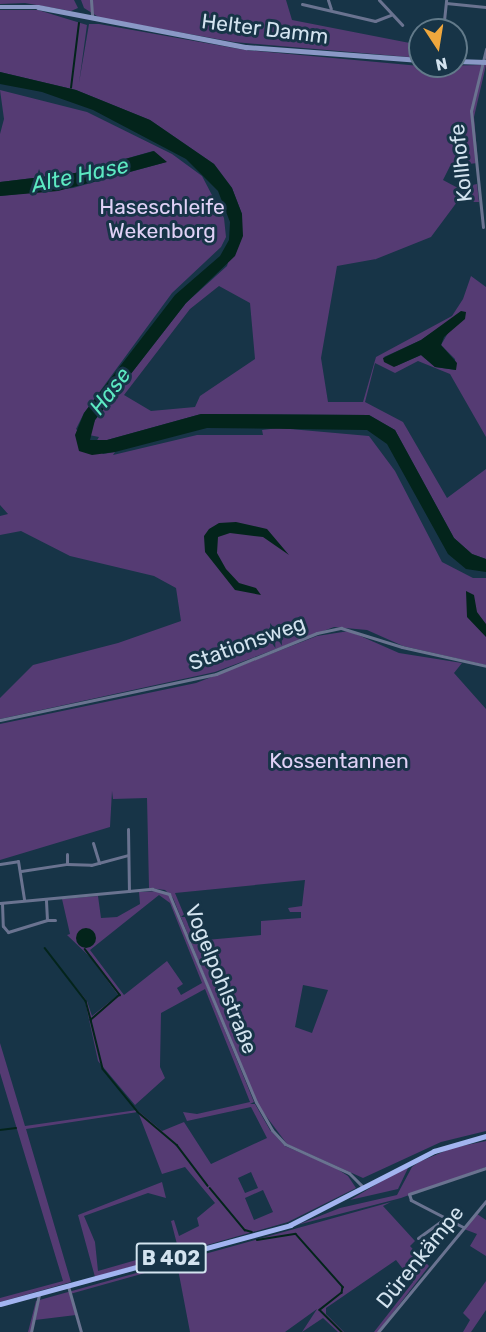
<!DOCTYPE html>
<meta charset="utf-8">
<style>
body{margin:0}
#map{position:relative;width:486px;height:1332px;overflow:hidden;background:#173447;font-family:Rubik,sans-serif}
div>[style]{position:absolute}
.green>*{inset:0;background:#553b73}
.water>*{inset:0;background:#03241b}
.round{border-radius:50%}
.stream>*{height:1.5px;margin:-0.75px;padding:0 0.75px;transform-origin:0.75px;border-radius:0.75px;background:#03241b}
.street>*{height:3px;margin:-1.5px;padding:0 1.5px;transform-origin:1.5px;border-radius:1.5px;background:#6a7390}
.secondary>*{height:4.5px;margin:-2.25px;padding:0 2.25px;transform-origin:2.25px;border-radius:2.25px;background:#8a98c6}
.primary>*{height:5px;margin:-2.5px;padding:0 2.5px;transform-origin:2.5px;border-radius:2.5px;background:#a2b4f0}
span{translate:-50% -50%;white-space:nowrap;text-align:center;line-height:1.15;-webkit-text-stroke:6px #173447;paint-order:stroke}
.shield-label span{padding:2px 4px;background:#173447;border:2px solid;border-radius:4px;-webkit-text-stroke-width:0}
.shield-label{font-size:20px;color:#d3e3ef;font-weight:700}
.street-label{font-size:21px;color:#d3e3ef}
.park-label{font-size:21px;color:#e0d1f6}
.water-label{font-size:22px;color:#5ce9c2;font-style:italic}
.north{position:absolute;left:408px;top:18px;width:60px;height:60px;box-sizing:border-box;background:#173447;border:2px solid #627a8a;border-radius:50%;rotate:168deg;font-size:16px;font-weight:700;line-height:24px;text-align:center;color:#d3e3ef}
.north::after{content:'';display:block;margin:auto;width:21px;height:27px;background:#efa73d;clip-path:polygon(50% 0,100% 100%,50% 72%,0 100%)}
</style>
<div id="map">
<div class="green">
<i style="clip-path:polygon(0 0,74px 0,78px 8px,71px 11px,25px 3px,0 4px)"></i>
<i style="clip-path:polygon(81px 0,286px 0,292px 20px,420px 45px,420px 58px,234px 42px,100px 18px,84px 8px)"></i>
<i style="clip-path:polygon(evenodd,0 10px,38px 10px,87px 25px,79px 83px,89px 24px,99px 24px,245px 50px,420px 66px,486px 65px,474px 117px,478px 163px,450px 166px,443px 180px,458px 188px,477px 184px,479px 202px,457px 202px,431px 237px,376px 259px,337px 266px,321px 358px,328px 402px,363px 402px,376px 357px,452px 316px,463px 299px,471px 276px,486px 287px,486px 437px,450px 374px,418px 361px,395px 373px,375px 363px,365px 402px,403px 422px,447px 498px,486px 469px,486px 559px,472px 554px,454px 538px,395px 430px,369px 415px,201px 414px,107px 440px,96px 442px,99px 437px,89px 435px,95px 420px,186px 303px,227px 266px,242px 214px,232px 188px,214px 164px,150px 120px,76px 90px,0 72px,0 10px,219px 286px,250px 303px,255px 359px,200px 396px,195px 407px,151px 411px,124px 395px,190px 309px,219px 286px,0 10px,459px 314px,441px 345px,455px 359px,456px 370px,435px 367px,421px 355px,396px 366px,384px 357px,421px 340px,459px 314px)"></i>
<i style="clip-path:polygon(0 90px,87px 112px,172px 154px,202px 176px,224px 218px,226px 237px,221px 247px,172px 293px,84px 413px,76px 429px,103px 454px,115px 452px,113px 455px,197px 435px,263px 435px,262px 430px,279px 428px,369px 436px,395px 471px,442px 562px,473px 578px,486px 578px,486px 665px,403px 646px,367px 630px,334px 627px,215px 672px,0 719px,0 698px,33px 665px,118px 643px,181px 621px,176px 588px,154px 576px,70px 556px,21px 531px,0 535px,0 516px,8px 514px,0 505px,0 196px,73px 188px,166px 162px,153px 151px,75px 173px,0 182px,0 134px,4px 119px)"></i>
<i style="clip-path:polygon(evenodd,349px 631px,399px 653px,462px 663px,454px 673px,486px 709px,486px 1131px,441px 1142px,363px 1178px,287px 1144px,257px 1104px,173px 898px,165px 890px,149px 888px,147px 798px,113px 799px,112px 791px,110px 827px,0 860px,0 724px,196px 683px,317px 636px,349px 631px,305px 880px,302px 906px,288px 908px,290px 912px,301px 912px,301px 918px,261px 921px,261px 935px,195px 941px,175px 893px,305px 880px,349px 631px,303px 985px,328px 990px,312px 1033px,295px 1027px,303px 985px)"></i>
<i style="clip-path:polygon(evenodd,160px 891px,169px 894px,254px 1102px,250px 1104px,255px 1104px,270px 1130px,285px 1146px,334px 1167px,348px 1176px,356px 1188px,288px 1222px,95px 1277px,78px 1215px,162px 1182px,166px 1198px,148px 1193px,84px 1216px,95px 1242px,98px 1271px,178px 1248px,171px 1221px,174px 1220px,179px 1236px,199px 1226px,197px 1218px,215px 1203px,185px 1167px,162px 1174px,138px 1112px,26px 1129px,71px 1282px,0 1302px,0 1298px,63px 1281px,0 1073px,0 1043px,25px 1126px,137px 1110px,162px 1131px,184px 1122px,211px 1164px,267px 1138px,251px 1107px,187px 1121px,183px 1112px,197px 1114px,250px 1102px,205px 989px,161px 1013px,160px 1067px,165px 1078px,135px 1105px,98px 1061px,85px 1001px,45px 949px,87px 1001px,92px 1016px,118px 995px,90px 957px,67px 935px,70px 934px,62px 899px,98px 896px,101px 918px,117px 917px,140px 904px,139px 892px,160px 891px,159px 895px,170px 903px,202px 983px,181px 995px,177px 988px,183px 984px,167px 961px,124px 995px,90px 950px,159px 895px,160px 891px,251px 1172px,258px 1188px,245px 1193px,238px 1178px,251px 1172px,160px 891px,263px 1190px,273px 1212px,254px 1220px,245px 1198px,263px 1190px)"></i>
<i style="clip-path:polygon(486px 1141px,486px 1167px,401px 1198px,297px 1225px,340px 1208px,397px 1195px,412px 1167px,419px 1162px,452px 1148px)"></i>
<i style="clip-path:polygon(409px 1166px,398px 1189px,350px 1200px,402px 1169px)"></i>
<i style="clip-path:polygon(391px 1202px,383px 1206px,415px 1241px,410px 1246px,429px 1266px,378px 1332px,374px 1332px,413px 1282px,396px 1260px,326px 1308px,326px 1314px,344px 1332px,338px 1332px,323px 1318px,302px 1332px,317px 1309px,285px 1332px,190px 1332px,177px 1264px,70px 1294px,76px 1315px,35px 1320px,31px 1332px,28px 1332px,36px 1301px,0 1311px)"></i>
<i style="clip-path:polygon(477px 1214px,486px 1220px,486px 1256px,470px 1246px,477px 1234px,464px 1229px)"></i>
<i style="clip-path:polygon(486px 1281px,486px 1310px,471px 1332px,463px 1332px,470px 1320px,463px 1313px)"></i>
</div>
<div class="water">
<i style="clip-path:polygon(0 72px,76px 90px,150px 120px,214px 164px,232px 188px,242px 214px,243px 236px,235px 256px,186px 303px,95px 420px,90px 440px,107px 440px,201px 414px,369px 415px,395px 430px,454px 538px,472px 554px,486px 559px,486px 572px,466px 569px,448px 554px,387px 444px,367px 430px,207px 428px,115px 452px,92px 455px,79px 451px,75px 435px,84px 413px,175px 295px,220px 256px,229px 240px,230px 222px,218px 191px,186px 159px,93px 110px,42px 92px,0 84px)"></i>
<i style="clip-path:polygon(154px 151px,167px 162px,58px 191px,0 196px,0 182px,75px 173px)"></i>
<i style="clip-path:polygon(461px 311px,466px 312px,465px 319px,444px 337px,441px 345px,457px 363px,456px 370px,435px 367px,421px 355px,394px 367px,384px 362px,383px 358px,421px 340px)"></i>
<i style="clip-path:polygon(236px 522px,267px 529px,289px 555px,263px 537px,230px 533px,218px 537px,217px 553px,226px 569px,239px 583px,256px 588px,261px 595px,235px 590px,205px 552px,204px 536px,209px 529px,219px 523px)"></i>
<i style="clip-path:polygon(466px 591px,474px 595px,477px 612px,486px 624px,486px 637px,467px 617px)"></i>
<i class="round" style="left:76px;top:928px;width:20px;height:20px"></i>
</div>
<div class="stream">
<i style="left:71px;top:88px;width:65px;rotate:-83deg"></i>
<i style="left:45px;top:948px;width:67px;rotate:52.3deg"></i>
<i style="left:86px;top:1001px;width:20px;rotate:75deg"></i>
<i style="left:85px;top:949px;width:58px;rotate:52.7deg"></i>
<i style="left:120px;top:995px;width:38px;rotate:139deg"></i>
<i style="left:91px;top:1020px;width:50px;rotate:76.2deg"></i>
<i style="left:103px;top:1069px;width:55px;rotate:50.9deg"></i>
<i style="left:138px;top:1112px;width:51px;rotate:40.2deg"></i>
<i style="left:177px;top:1145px;width:51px;rotate:52.9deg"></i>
<i style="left:0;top:1130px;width:16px;rotate:-7deg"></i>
<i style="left:210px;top:1188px;width:55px;rotate:50.2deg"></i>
<i style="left:245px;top:1230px;width:7px;rotate:16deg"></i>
<i style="left:257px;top:1240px;width:39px;rotate:-9deg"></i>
<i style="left:296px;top:1234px;width:71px;rotate:48.4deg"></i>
<i style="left:343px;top:1287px;width:6px;rotate:99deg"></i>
<i style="left:342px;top:1293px;width:28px;rotate:142deg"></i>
<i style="left:320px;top:1310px;width:31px;rotate:45deg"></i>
</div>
<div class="street">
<i style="left:91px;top:0;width:16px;rotate:86deg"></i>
<i style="left:328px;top:0;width:9px;rotate:72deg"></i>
<i style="left:379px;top:0;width:34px;rotate:47deg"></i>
<i style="left:446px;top:3px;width:40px;rotate:5.7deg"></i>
<i style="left:302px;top:4px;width:75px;rotate:13.1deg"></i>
<i style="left:375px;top:21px;width:17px;rotate:-21deg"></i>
<i style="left:443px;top:30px;width:30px;rotate:-84deg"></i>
<i style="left:483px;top:227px;width:117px;rotate:-95.9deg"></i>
<i style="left:471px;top:111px;width:64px;rotate:-76.4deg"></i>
<i style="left:0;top:720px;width:221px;rotate:-12deg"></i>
<i style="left:216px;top:674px;width:109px;rotate:-22.1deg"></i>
<i style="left:317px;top:633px;width:25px;rotate:-12deg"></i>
<i style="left:341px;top:628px;width:64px;rotate:17.3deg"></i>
<i style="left:402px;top:647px;width:86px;rotate:12.7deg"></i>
<i style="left:128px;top:829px;width:62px;rotate:89.1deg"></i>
<i style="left:93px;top:843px;width:21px;rotate:73deg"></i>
<i style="left:67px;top:854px;width:10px;rotate:90deg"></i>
<i style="left:0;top:864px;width:18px;rotate:-9deg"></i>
<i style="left:18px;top:861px;width:39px;rotate:81deg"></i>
<i style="left:21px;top:871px;width:47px;rotate:-8.7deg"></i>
<i style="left:67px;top:864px;width:24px;rotate:2deg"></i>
<i style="left:91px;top:865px;width:38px;rotate:-15deg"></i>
<i style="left:0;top:903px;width:153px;rotate:-5.3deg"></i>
<i style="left:152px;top:889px;width:18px;rotate:16deg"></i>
<i style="left:169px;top:894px;width:225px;rotate:67.3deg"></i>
<i style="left:256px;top:1102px;width:32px;rotate:60deg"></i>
<i style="left:272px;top:1130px;width:19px;rotate:47deg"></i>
<i style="left:285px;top:1144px;width:70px;rotate:24.4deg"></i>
<i style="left:349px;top:1173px;width:20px;rotate:45deg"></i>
<i style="left:2px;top:903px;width:23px;rotate:88deg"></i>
<i style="left:3px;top:926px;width:8px;rotate:50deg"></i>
<i style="left:8px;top:932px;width:41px;rotate:-17.1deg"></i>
<i style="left:47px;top:920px;width:21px;rotate:-93deg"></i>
<i style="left:47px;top:920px;width:8px"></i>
<i style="left:463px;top:1227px;width:59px;rotate:-152.6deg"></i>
<i style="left:411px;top:1200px;width:6px;rotate:-108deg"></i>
<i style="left:409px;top:1194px;width:81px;rotate:-18.7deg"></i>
<i style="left:418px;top:1238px;width:34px;rotate:-36deg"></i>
<i style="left:68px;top:1286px;width:48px;rotate:74.2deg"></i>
<i style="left:31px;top:1332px;width:39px;rotate:-78deg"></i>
<i style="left:378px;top:1332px;width:170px;rotate:-50.5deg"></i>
</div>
<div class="secondary">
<i style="left:0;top:7px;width:38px"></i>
<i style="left:38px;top:7px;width:212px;rotate:10.9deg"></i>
<i style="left:246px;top:47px;width:174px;rotate:4.3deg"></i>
<i style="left:456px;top:61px;width:30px;rotate:2deg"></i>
</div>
<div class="primary">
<i style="left:0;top:1304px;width:301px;rotate:-15.2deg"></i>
<i style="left:290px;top:1225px;width:162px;rotate:-27.2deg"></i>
<i style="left:434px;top:1151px;width:54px;rotate:-16.1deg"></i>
</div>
<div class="shield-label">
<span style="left:171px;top:1258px">B 402</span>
</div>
<div class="street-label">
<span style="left:265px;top:29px;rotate:7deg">Helter Damm</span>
<span style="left:461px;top:163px;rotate:-96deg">Kollhofe</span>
<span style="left:247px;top:643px;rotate:-20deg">Stationsweg</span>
<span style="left:221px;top:979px;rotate:68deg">Vogelpohlstraße</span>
<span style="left:420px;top:1257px;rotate:-51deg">Dürenkämpe</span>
</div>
<div class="park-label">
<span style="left:162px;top:219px">Haseschleife<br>Wekenborg</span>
<span style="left:339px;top:761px">Kossentannen</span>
</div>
<div class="water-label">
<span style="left:80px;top:175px;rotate:-12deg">Alte Hase</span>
<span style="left:110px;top:391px;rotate:-53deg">Hase</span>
</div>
<div class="north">N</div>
</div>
